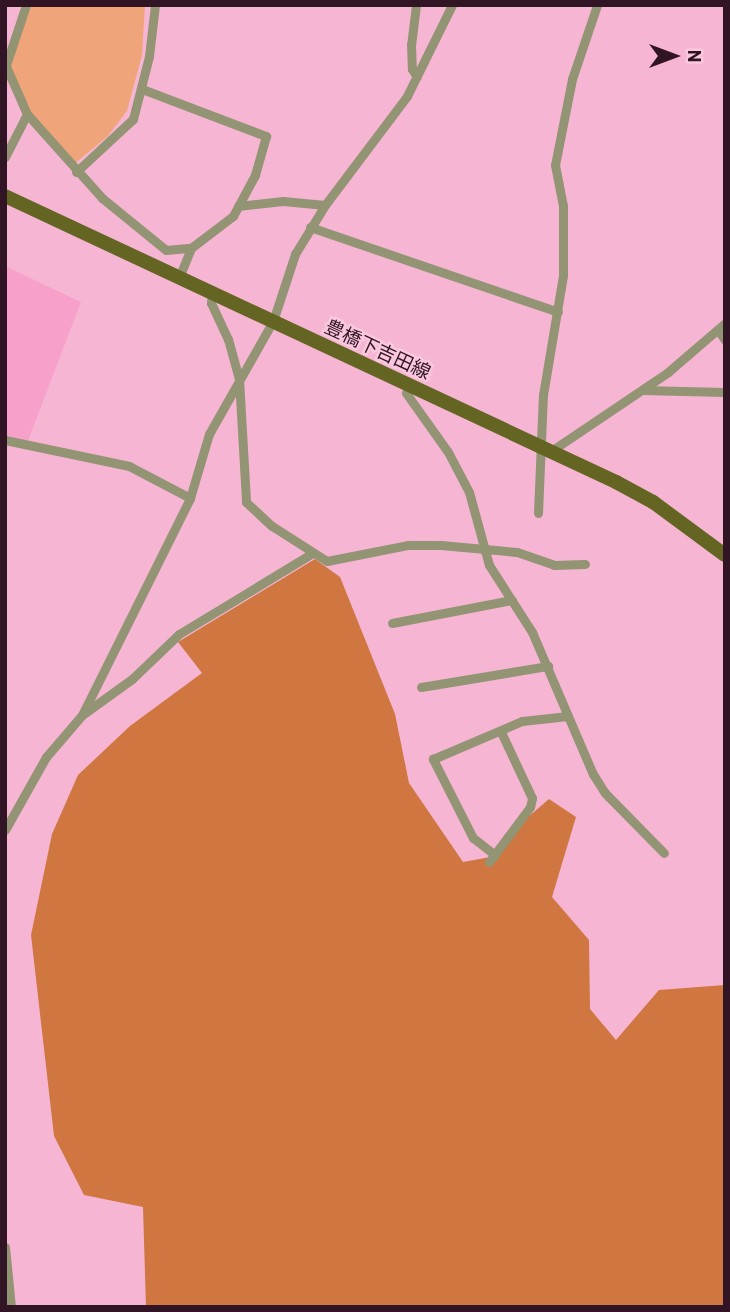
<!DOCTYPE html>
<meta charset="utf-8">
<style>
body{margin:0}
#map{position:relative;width:730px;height:1312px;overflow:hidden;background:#f6b6d3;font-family:Barlow,"Noto Sans JP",sans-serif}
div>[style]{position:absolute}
.built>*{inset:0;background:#f7a1ca}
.green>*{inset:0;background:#f0a47a}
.forest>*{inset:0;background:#cf7641}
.minor>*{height:9px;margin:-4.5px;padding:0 4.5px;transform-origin:4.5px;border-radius:4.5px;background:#939473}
.primary>*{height:14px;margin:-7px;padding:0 7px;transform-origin:7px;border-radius:7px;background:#646522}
span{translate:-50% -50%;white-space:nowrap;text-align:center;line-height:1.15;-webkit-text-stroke:5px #f9c8de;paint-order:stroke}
.street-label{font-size:19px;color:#321524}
.frame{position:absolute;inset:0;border:7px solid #321524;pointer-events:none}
.north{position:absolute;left:639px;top:21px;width:70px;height:70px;-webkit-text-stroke:5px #f9c8de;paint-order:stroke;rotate:90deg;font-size:19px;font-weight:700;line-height:28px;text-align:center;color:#321524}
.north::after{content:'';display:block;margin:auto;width:24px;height:32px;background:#321524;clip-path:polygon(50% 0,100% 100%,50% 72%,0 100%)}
</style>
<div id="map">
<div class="built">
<i style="clip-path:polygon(5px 266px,81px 302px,28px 441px,5px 436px)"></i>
</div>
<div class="green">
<i style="clip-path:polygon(30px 5px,145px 5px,142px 55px,127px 111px,108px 136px,73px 165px,28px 110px,10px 67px)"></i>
</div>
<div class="forest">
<i style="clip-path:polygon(315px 559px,340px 577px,395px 714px,409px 783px,463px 862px,496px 856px,513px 830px,549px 799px,576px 817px,552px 897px,589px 940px,590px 1009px,616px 1040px,659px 990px,725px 985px,725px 1307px,146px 1307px,143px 1207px,84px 1195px,54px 1136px,31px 935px,52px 834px,78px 775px,130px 726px,202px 673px,178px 642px)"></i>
</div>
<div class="minor">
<i style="left:416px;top:5px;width:39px;rotate:97deg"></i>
<i style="left:411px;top:44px;width:25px;rotate:88deg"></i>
<i style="left:412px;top:69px;width:9px;rotate:58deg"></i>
<i style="left:5px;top:64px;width:55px;rotate:66.3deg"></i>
<i style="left:27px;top:114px;width:113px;rotate:48.2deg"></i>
<i style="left:102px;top:198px;width:82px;rotate:39.1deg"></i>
<i style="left:166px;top:250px;width:25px;rotate:-5deg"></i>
<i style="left:6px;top:65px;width:63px;rotate:-71.6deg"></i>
<i style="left:142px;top:89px;width:133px;rotate:20.8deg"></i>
<i style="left:266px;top:136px;width:41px;rotate:105.8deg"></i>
<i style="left:255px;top:175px;width:47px;rotate:118.2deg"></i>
<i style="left:233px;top:216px;width:53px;rotate:142.7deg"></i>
<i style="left:191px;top:248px;width:31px;rotate:112deg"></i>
<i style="left:5px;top:157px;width:48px;rotate:-62.9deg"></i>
<i style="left:76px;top:172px;width:78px;rotate:-42.9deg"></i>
<i style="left:133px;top:119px;width:65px;rotate:-75.7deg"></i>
<i style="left:149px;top:56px;width:51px;rotate:-83.3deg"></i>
<i style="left:238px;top:206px;width:45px;rotate:-6.3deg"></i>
<i style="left:283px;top:201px;width:42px;rotate:5.4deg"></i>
<i style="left:310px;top:227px;width:262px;rotate:18.9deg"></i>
<i style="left:212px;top:293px;width:10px;rotate:96deg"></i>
<i style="left:211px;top:303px;width:40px;rotate:65deg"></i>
<i style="left:228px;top:339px;width:41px;rotate:74.6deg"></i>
<i style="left:239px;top:379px;width:123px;rotate:86.7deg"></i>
<i style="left:246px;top:502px;width:35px;rotate:43deg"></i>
<i style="left:272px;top:526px;width:65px;rotate:32.5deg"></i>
<i style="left:327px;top:561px;width:83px;rotate:-11.2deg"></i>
<i style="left:408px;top:545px;width:33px"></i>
<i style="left:441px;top:545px;width:76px;rotate:5.3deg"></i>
<i style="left:517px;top:552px;width:39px;rotate:19deg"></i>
<i style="left:554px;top:565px;width:31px;rotate:-2deg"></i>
<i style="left:718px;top:330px;width:12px;rotate:55deg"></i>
<i style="left:409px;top:384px;width:9px;rotate:108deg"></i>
<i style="left:406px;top:393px;width:72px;rotate:54.6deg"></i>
<i style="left:448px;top:452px;width:45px;rotate:62.3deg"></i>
<i style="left:469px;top:492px;width:76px;rotate:74.7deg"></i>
<i style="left:489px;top:565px;width:80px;rotate:57.3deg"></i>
<i style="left:532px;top:632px;width:155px;rotate:66.8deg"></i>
<i style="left:593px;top:774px;width:22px;rotate:58deg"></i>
<i style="left:605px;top:793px;width:84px;rotate:45.5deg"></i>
<i style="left:642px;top:390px;width:83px;rotate:1.4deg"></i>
<i style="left:5px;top:440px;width:127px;rotate:11.8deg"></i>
<i style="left:129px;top:466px;width:69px;rotate:27.7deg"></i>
<i style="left:551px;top:451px;width:141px;rotate:-34deg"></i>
<i style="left:668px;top:372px;width:75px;rotate:-40.7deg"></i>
<i style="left:538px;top:513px;width:118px;rotate:-87.6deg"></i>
<i style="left:543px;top:395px;width:122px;rotate:-80.5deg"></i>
<i style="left:563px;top:275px;width:69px;rotate:-90deg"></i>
<i style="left:563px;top:206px;width:42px;rotate:-101deg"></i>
<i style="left:555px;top:165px;width:88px;rotate:-78.8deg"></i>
<i style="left:572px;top:79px;width:78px;rotate:-71.3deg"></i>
<i style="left:392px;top:623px;width:122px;rotate:-10.9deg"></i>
<i style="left:421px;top:687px;width:129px;rotate:-9.4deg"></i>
<i style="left:82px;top:715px;width:242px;rotate:-63.5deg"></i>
<i style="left:190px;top:498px;width:67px;rotate:-73.5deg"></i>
<i style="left:209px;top:434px;width:130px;rotate:-60.5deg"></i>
<i style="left:273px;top:321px;width:71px;rotate:-71.8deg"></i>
<i style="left:295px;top:254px;width:57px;rotate:-58.5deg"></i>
<i style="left:325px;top:205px;width:136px;rotate:-53deg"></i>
<i style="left:407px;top:96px;width:102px;rotate:-63.7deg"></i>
<i style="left:5px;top:830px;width:84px;rotate:-60.7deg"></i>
<i style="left:46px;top:757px;width:55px;rotate:-49.4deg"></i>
<i style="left:82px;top:715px;width:62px;rotate:-35.8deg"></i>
<i style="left:132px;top:679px;width:65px;rotate:-43.8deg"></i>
<i style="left:179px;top:634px;width:154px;rotate:-31.2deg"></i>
<i style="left:495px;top:855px;width:28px;rotate:-142deg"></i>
<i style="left:473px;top:838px;width:89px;rotate:-116.9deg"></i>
<i style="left:433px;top:759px;width:97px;rotate:-23.1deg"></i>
<i style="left:522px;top:721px;width:46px;rotate:-6.2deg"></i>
<i style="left:489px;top:862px;width:69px;rotate:-53.3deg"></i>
<i style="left:530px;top:807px;width:9px;rotate:-77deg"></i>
<i style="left:532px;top:798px;width:73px;rotate:-115.2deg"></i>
<i style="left:5px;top:1247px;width:60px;rotate:84.3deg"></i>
</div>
<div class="primary">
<i style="left:5px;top:196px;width:675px;rotate:25.08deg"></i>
<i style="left:616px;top:482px;width:42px;rotate:28.4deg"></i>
<i style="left:653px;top:502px;width:89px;rotate:36.4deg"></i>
</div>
<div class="street-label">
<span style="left:378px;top:349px;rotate:25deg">豊橋下吉田線</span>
</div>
<div class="frame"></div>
<div class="north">N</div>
</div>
